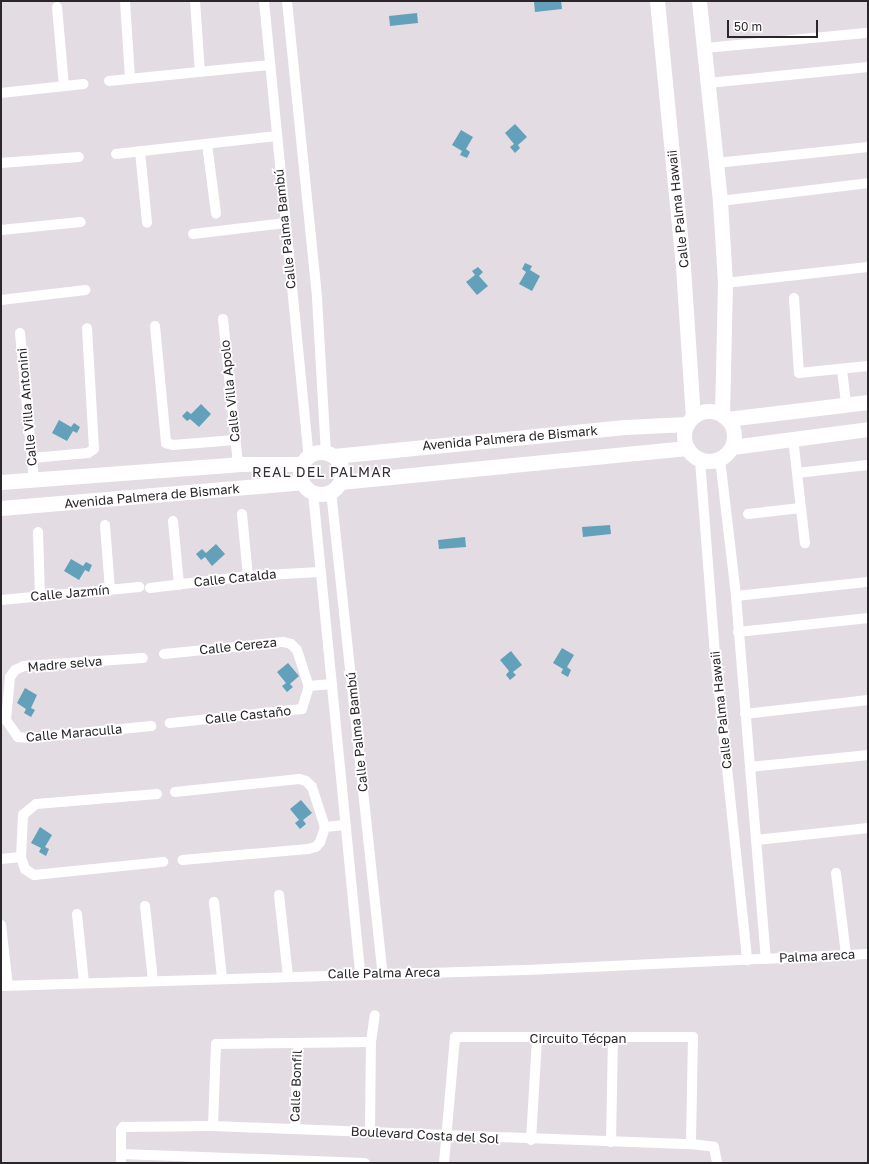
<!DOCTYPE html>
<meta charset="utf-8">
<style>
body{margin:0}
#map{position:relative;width:869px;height:1164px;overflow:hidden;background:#e3dce3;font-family:"Golos Text",sans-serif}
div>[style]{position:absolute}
.water>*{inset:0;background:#62a1b9}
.street>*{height:10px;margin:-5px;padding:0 5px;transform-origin:5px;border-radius:5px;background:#fff}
.secondary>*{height:15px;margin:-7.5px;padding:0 7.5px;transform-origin:7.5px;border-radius:7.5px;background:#fff}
.secondary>.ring{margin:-7.5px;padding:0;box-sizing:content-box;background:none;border:15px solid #fff;border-radius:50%}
span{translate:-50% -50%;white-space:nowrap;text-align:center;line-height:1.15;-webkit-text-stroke:3.5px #fff;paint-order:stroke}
.street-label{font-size:13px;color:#292729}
.neighbourhood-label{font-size:14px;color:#352f35;letter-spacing:1px}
.frame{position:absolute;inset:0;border:2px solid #292729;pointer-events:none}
.scale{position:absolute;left:727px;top:20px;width:91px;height:18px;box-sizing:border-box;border:2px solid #292729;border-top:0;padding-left:5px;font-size:12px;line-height:14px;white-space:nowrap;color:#292729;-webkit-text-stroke:3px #fff;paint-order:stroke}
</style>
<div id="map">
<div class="water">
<i style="clip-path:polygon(561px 1px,562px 9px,535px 12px,534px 2px)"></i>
<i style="clip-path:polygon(417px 13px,418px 23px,390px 26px,389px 16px)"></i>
<i style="clip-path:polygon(515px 124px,527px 137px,518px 145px,520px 148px,515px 153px,510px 147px,514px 144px,505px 133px)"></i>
<i style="clip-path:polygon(461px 130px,473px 137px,466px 149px,470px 152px,467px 158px,460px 155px,462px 151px,452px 145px)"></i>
<i style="clip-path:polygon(525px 263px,532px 266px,530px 270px,540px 276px,532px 291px,519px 284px,526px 272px,522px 269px)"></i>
<i style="clip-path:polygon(478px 267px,483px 272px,479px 276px,488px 286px,477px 295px,466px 282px,475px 275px,472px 271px)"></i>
<i style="clip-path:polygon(201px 404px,211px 414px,199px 427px,190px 419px,187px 421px,182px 416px,187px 411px,191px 414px)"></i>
<i style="clip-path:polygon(59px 420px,71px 427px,74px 423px,80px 427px,77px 433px,73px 431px,67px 441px,52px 433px)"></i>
<i style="clip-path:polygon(610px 525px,611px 534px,583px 537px,582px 527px)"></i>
<i style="clip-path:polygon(465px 537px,466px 547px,439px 549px,438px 540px)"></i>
<i style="clip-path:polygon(216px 544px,225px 554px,212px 566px,205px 557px,201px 560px,196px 554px,202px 549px,206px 553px)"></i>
<i style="clip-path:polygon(71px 559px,83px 566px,86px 562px,92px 565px,89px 572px,85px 570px,79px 580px,64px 571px)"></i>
<i style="clip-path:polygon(562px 648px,574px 655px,567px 667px,571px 670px,568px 677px,561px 673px,563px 669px,553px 663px)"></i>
<i style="clip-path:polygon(511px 651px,522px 665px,513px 672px,516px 675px,510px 680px,506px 675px,509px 671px,500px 660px)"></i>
<i style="clip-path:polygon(288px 663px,299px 676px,290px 684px,293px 687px,287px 692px,282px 686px,286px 683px,277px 672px)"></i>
<i style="clip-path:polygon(25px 688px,37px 695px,31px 708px,35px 710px,31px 717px,24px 713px,26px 709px,17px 703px)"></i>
<i style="clip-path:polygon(301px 800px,312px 813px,303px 820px,306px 824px,300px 829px,295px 823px,299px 820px,290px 809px)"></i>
<i style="clip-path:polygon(40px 827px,52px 835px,45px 847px,49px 849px,46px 856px,39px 852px,41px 848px,31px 843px)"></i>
</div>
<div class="street">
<i style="left:125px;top:1px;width:78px;rotate:86.3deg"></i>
<i style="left:195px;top:1px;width:71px;rotate:86deg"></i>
<i style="left:264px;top:1px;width:457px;rotate:84.4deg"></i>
<i style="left:287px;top:1px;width:299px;rotate:84.2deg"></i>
<i style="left:317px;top:298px;width:154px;rotate:86.7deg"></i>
<i style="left:57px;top:7px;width:79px;rotate:84.9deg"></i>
<i style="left:705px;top:48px;width:164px;rotate:-5.3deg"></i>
<i style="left:109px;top:81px;width:162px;rotate:-5.7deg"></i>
<i style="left:708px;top:83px;width:161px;rotate:-5.7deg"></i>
<i style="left:1px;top:93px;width:83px;rotate:-6.2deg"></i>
<i style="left:207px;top:144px;width:70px;rotate:82.6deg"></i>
<i style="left:140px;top:151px;width:72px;rotate:84.4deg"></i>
<i style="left:116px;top:154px;width:162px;rotate:-6.4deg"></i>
<i style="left:1px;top:163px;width:78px;rotate:-4.4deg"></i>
<i style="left:716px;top:163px;width:153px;rotate:-6deg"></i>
<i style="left:720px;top:201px;width:149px;rotate:-6.9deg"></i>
<i style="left:1px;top:230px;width:80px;rotate:-5.7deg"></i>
<i style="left:193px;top:234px;width:93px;rotate:-6.8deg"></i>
<i style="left:725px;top:283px;width:144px;rotate:-6.4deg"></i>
<i style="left:794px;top:298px;width:75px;rotate:86.2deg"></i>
<i style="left:799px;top:373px;width:69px;rotate:-5.8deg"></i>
<i style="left:1px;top:300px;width:85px;rotate:-6.8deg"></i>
<i style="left:223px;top:319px;width:146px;rotate:84.1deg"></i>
<i style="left:155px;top:326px;width:118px;rotate:84.6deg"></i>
<i style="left:166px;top:443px;width:7px;rotate:16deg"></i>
<i style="left:173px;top:445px;width:62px;rotate:-4.6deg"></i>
<i style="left:20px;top:333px;width:148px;rotate:84.6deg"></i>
<i style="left:842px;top:370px;width:35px;rotate:83deg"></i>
<i style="left:793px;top:438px;width:106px;rotate:83.5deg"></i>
<i style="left:32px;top:458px;width:56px;rotate:-5.1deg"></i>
<i style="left:88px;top:453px;width:7px;rotate:-34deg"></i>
<i style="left:94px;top:449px;width:121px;rotate:-93.3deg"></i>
<i style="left:720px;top:459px;width:138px;rotate:83.3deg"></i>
<i style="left:736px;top:596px;width:364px;rotate:85.3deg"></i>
<i style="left:700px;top:460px;width:185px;rotate:85.6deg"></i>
<i style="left:714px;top:644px;width:318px;rotate:84deg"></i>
<i style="left:797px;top:473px;width:71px;rotate:-6.4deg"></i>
<i style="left:331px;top:491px;width:484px;rotate:83.9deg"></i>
<i style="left:313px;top:492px;width:483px;rotate:84.4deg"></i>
<i style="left:242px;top:514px;width:62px;rotate:84.5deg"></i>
<i style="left:748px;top:514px;width:53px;rotate:-6.5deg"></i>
<i style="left:173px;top:521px;width:64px;rotate:84.6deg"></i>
<i style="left:105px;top:525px;width:65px;rotate:85.6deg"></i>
<i style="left:38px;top:532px;width:64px;rotate:88.2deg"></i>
<i style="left:150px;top:588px;width:99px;rotate:-7deg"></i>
<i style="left:248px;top:576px;width:71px;rotate:-3.2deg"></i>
<i style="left:736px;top:596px;width:133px;rotate:-6.1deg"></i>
<i style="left:1px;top:600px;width:139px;rotate:-5.4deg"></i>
<i style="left:738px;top:632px;width:131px;rotate:-6.1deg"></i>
<i style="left:164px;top:654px;width:120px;rotate:-5.8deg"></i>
<i style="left:283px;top:642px;width:8px;rotate:14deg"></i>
<i style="left:291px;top:644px;width:8px;rotate:45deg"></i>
<i style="left:297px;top:650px;width:38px;rotate:72deg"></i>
<i style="left:309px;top:686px;width:24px;rotate:107deg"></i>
<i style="left:302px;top:709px;width:133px;rotate:173.9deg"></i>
<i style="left:309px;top:686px;width:23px;rotate:-5deg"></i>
<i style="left:745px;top:714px;width:124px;rotate:-6.5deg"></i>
<i style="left:6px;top:720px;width:43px;rotate:-84.7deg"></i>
<i style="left:10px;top:677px;width:9px;rotate:-54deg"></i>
<i style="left:15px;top:670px;width:10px;rotate:-24deg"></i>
<i style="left:24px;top:666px;width:119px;rotate:-3.8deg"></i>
<i style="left:6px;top:720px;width:21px;rotate:55deg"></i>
<i style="left:18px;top:737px;width:11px;rotate:5deg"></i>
<i style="left:29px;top:738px;width:123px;rotate:-5.6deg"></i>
<i style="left:750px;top:767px;width:119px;rotate:-5.8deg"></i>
<i style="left:175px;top:792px;width:125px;rotate:-6deg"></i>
<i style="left:299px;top:779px;width:7px;rotate:16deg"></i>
<i style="left:306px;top:781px;width:8px;rotate:45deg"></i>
<i style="left:312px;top:787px;width:42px;rotate:72deg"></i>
<i style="left:325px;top:827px;width:16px;rotate:108deg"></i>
<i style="left:320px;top:842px;width:6px;rotate:129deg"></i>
<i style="left:316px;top:847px;width:8px;rotate:166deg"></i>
<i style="left:308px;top:849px;width:126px;rotate:175deg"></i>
<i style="left:157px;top:794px;width:121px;rotate:175.3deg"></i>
<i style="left:36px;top:804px;width:17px;rotate:140deg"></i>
<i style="left:23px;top:815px;width:42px;rotate:92.7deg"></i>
<i style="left:21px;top:857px;width:13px;rotate:72deg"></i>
<i style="left:25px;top:869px;width:11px;rotate:34deg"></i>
<i style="left:34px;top:875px;width:130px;rotate:-5.8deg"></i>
<i style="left:325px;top:827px;width:20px;rotate:-6deg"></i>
<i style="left:756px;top:840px;width:113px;rotate:-6.1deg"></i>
<i style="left:1px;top:859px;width:20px;rotate:-6deg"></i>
<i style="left:836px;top:873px;width:83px;rotate:83deg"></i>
<i style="left:279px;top:895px;width:81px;rotate:83.7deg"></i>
<i style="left:214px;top:902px;width:76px;rotate:84deg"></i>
<i style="left:145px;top:906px;width:75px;rotate:83.9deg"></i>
<i style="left:77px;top:914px;width:69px;rotate:84.2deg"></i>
<i style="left:1px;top:925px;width:61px;rotate:83.5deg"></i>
<i style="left:1px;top:986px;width:526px;rotate:-1.74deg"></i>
<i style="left:527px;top:970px;width:341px;rotate:-2.7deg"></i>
<i style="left:213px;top:1126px;width:82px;rotate:-87.9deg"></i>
<i style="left:216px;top:1044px;width:155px;rotate:-0.7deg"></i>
<i style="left:295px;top:1129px;width:86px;rotate:-88deg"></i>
<i style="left:370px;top:1132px;width:90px;rotate:-89.4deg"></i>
<i style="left:371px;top:1042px;width:27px;rotate:-82deg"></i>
<i style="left:531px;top:1140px;width:102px;rotate:-86.6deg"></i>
<i style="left:611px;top:1142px;width:104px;rotate:-88.9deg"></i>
<i style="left:121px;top:1154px;width:244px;rotate:2.1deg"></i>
<i style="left:121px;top:1163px;width:33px;rotate:-90deg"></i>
<i style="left:121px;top:1130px;width:4px;rotate:-56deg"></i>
<i style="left:123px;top:1127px;width:90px;rotate:-0.6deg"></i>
<i style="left:213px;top:1126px;width:478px;rotate:2.2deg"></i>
<i style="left:691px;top:1144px;width:23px;rotate:7deg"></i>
<i style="left:714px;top:1147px;width:16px;rotate:79deg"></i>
<i style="left:444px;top:1163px;width:126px;rotate:-85deg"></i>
<i style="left:455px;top:1037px;width:238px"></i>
<i style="left:693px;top:1037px;width:107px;rotate:91.1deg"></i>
</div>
<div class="secondary">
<i style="left:657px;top:1px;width:267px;rotate:84.4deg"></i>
<i style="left:683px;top:267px;width:150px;rotate:86.2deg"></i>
<i style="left:699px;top:1px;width:201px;rotate:84deg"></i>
<i style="left:720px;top:201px;width:82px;rotate:86.5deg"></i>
<i style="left:725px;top:283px;width:132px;rotate:91.3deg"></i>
<i class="ring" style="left:684px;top:411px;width:35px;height:35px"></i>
<i style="left:727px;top:419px;width:142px;rotate:-6.9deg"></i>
<i style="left:732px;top:447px;width:137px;rotate:-7.5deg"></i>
<i class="ring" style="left:300px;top:452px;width:27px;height:27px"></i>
<i style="left:334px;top:456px;width:292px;rotate:-5.7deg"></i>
<i style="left:625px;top:427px;width:62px;rotate:-2.8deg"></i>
<i style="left:1px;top:482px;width:238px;rotate:-4.3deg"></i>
<i style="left:238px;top:464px;width:64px"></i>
<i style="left:340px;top:482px;width:349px;rotate:-5.6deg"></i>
<i style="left:1px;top:508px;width:302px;rotate:-4.9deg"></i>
</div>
<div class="street-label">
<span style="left:678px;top:209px;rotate:-96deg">Calle Palma Hawaii</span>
<span style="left:285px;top:229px;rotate:-96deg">Calle Palma Bambú</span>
<span style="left:230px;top:391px;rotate:-96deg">Calle Villa Apolo</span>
<span style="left:27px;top:407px;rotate:-95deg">Calle Villa Antonini</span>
<span style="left:510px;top:438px;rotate:-5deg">Avenida Palmera de Bismark</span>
<span style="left:152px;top:496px;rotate:-5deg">Avenida Palmera de Bismark</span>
<span style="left:235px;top:578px;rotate:-6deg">Calle Catalda</span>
<span style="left:70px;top:593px;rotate:-5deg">Calle Jazmín</span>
<span style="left:238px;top:646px;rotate:-6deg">Calle Cereza</span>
<span style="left:65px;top:664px;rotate:-5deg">Madre selva</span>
<span style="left:721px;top:710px;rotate:-96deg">Calle Palma Hawaii</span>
<span style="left:248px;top:715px;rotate:-6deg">Calle Castaño</span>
<span style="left:357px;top:732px;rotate:-96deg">Calle Palma Bambú</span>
<span style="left:74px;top:733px;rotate:-5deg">Calle Maraculla</span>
<span style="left:817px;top:956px;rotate:-3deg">Palma areca</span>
<span style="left:384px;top:973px;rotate:-1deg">Calle Palma Areca</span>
<span style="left:578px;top:1038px">Circuito Técpan</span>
<span style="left:296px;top:1086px;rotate:-88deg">Calle Bonfil</span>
<span style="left:425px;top:1135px;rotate:3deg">Boulevard Costa del Sol</span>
</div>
<div class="neighbourhood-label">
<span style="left:322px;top:472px">REAL DEL PALMAR</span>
</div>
<div class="frame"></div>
<div class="scale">50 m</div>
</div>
